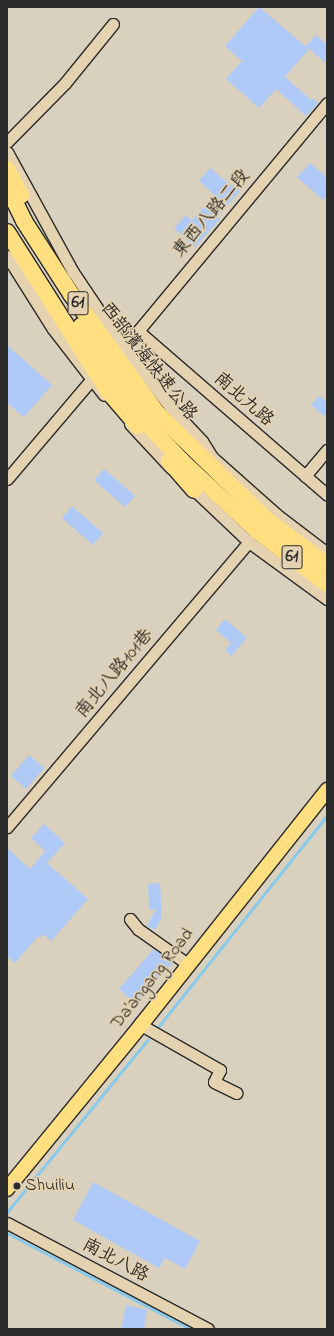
<!DOCTYPE html>
<meta charset="utf-8">
<style>
body{margin:0}
#map{position:relative;width:334px;height:1336px;overflow:hidden;background:#d9d0be;font-family:"Indie Flower","LXGW WenKai TC",sans-serif}
div>[style]{position:absolute}
.stream>*{height:3px;margin:-1.5px;padding:0 1.5px;transform-origin:1.5px;border-radius:1.5px;background:#89c9ea}
.building>*{inset:0;background:#afcaf7}
.roads{filter:drop-shadow(1px 0 #2b2b2b) drop-shadow(-1px 0 #2b2b2b) drop-shadow(0 1px #2b2b2b) drop-shadow(0 -1px #2b2b2b)}
.minor>*{height:11px;margin:-5.5px;padding:0 5.5px;transform-origin:5.5px;border-radius:5.5px;background:#e4d2b0}
.major>*{height:14px;margin:-7px;padding:0 7px;transform-origin:7px;border-radius:7px;background:#ffdf80}
.highway>*{height:16px;margin:-8px;padding:0 8px;transform-origin:8px;border-radius:8px;background:#ffdf80}
.dots>*{width:11px;height:11px;translate:-50% -50%;box-sizing:border-box;border:2px solid #e4d2b0;border-radius:50%}
span{translate:-50% -50%;white-space:nowrap;text-align:center;line-height:1.15;-webkit-text-stroke:3.5px #e4d2b0;paint-order:stroke}
.shield-label span{padding:1px 3px;background:#e4d2b0;border:1px solid;border-radius:3px;-webkit-text-stroke-width:0}
.shield-label{font-size:17px;color:#2b2b2b;font-weight:700}
.street-label{font-size:18px;color:#2b2b2b}
.poi-label{font-size:18px;color:#2b2b2b}
.left{translate:0 -50%;text-align:left}
.frame{position:absolute;inset:0;border:8px solid #2b2b2b;pointer-events:none}
</style>
<div id="map">
<div class="stream">
<i style="left:158px;top:1027px;width:271px;rotate:-51.4deg"></i>
<i style="left:7px;top:1212px;width:223px;rotate:-50.8deg"></i>
<i style="left:7px;top:1233px;width:208px;rotate:27.6deg"></i>
</div>
<div class="building">
<i style="clip-path:polygon(259px 7px,309px 49px,285px 77px,311px 100px,313px 98px,318px 103px,306px 116px,276px 89px,259px 108px,226px 79px,242px 61px,225px 46px)"></i>
<i style="clip-path:polygon(316px 35px,327px 45px,327px 64px,306px 46px)"></i>
<i style="clip-path:polygon(310px 163px,327px 178px,327px 196px,323px 200px,297px 177px)"></i>
<i style="clip-path:polygon(210px 168px,232px 187px,233px 185px,240px 191px,217px 217px,220px 219px,195px 247px,174px 228px,186px 215px,192px 221px,205px 206px,211px 211px,220px 200px,199px 181px)"></i>
<i style="clip-path:polygon(7px 345px,52px 385px,24px 417px,7px 403px)"></i>
<i style="clip-path:polygon(319px 396px,327px 402px,327px 412px,324px 416px,311px 405px)"></i>
<i style="clip-path:polygon(104px 469px,135px 496px,125px 507px,94px 480px)"></i>
<i style="clip-path:polygon(72px 506px,103px 533px,93px 545px,62px 518px)"></i>
<i style="clip-path:polygon(225px 619px,247px 638px,231px 656px,225px 650px,231px 643px,216px 630px)"></i>
<i style="clip-path:polygon(29px 755px,44px 768px,26px 789px,11px 776px)"></i>
<i style="clip-path:polygon(44px 824px,65px 843px,47px 863px,88px 899px,51px 941px,43px 934px,40px 938px,38px 936px,15px 963px,7px 956px,7px 848px,30px 869px,45px 851px,31px 838px)"></i>
<i style="clip-path:polygon(160px 883px,162px 917px,155px 930px,147px 926px,156px 909px,149px 910px,148px 884px)"></i>
<i style="clip-path:polygon(154px 949px,173px 962px,136px 1004px,119px 989px)"></i>
<i style="clip-path:polygon(93px 1182px,200px 1241px,185px 1269px,165px 1258px,159px 1268px,73px 1220px)"></i>
<i style="clip-path:polygon(126px 1305px,147px 1310px,144px 1329px,121px 1329px)"></i>
</div>
<div class="roads">
<div class="minor">
<i style="left:7px;top:142px;width:83px;rotate:-45.5deg"></i>
<i style="left:65px;top:83px;width:76px;rotate:-50.9deg"></i>
<i style="left:7px;top:152px;width:137px;rotate:61.2deg"></i>
<i style="left:73px;top:272px;width:88px;rotate:56.1deg"></i>
<i style="left:122px;top:345px;width:78px;rotate:52.3deg"></i>
<i style="left:170px;top:407px;width:47px;rotate:46.7deg"></i>
<i style="left:202px;top:441px;width:19px;rotate:58deg"></i>
<i style="left:212px;top:457px;width:86px;rotate:41.7deg"></i>
<i style="left:276px;top:514px;width:64px;rotate:37.4deg"></i>
<i style="left:7px;top:256px;width:86px;rotate:57.8deg"></i>
<i style="left:53px;top:329px;width:83px;rotate:52.3deg"></i>
<i style="left:138px;top:331px;width:250px;rotate:40.9deg"></i>
<i style="left:122px;top:345px;width:21px;rotate:-41deg"></i>
<i style="left:138px;top:331px;width:296px;rotate:-50.3deg"></i>
<i style="left:130px;top:424px;width:60px;rotate:47deg"></i>
<i style="left:305px;top:476px;width:34px;rotate:-50deg"></i>
<i style="left:7px;top:479px;width:130px;rotate:-49.7deg"></i>
<i style="left:190px;top:486px;width:81px;rotate:43.5deg"></i>
<i style="left:249px;top:542px;width:97px;rotate:36.2deg"></i>
<i style="left:7px;top:827px;width:374px;rotate:-49.7deg"></i>
<i style="left:130px;top:919px;width:13px;rotate:51deg"></i>
<i style="left:138px;top:929px;width:62px;rotate:35.2deg"></i>
<i style="left:141px;top:1025px;width:91px;rotate:29.7deg"></i>
<i style="left:220px;top:1070px;width:13px;rotate:117deg"></i>
<i style="left:214px;top:1082px;width:25px;rotate:26deg"></i>
<i style="left:7px;top:1223px;width:227px;rotate:27.8deg"></i>
</div>
<div class="major">
<i style="left:7px;top:1189px;width:212px;rotate:-50.7deg"></i>
<i style="left:141px;top:1025px;width:300px;rotate:-51.6deg"></i>
</div>
<div class="highway">
<i style="left:7px;top:169px;width:30px;rotate:62deg"></i>
<i style="left:7px;top:186px;width:39px;rotate:64deg"></i>
<i style="left:24px;top:221px;width:87px;rotate:57.2deg"></i>
<i style="left:71px;top:294px;width:148px;rotate:54.1deg"></i>
<i style="left:158px;top:414px;width:153px;rotate:44.2deg"></i>
<i style="left:268px;top:521px;width:74px;rotate:36.7deg"></i>
<i style="left:7px;top:232px;width:188px;rotate:57.6deg"></i>
<i style="left:108px;top:391px;width:46px;rotate:49.4deg"></i>
<i style="left:81px;top:326px;width:117px;rotate:56.2deg"></i>
<i style="left:146px;top:423px;width:52px;rotate:46.5deg"></i>
<i style="left:182px;top:461px;width:103px;rotate:43deg"></i>
<i style="left:257px;top:531px;width:88px;rotate:37.1deg"></i>
<i style="left:169px;top:461px;width:38px;rotate:49deg"></i>
</div>
</div>
<div class="dots">
<i style="left:17px;top:1186px;background:#2b2b2b"></i>
</div>
<div class="shield-label">
<span style="left:78px;top:303px">61</span>
<span style="left:292px;top:557px">61</span>
</div>
<div class="street-label">
<span style="left:212px;top:214px;rotate:-50deg">東西八路二段</span>
<span style="left:148px;top:362px;rotate:52deg">西部濱海快速公路</span>
<span style="left:243px;top:400px;rotate:41deg">南北九路</span>
<span style="left:115px;top:674px;rotate:-50deg">南北八路101巷</span>
<span style="left:153px;top:979px;rotate:-52deg">Da’angang Road</span>
<span style="left:115px;top:1261px;rotate:28deg">南北八路</span>
</div>
<div class="poi-label">
<span class="left" style="left:25px;top:1186px">Shuiliu</span>
</div>
<div class="frame"></div>
</div>
